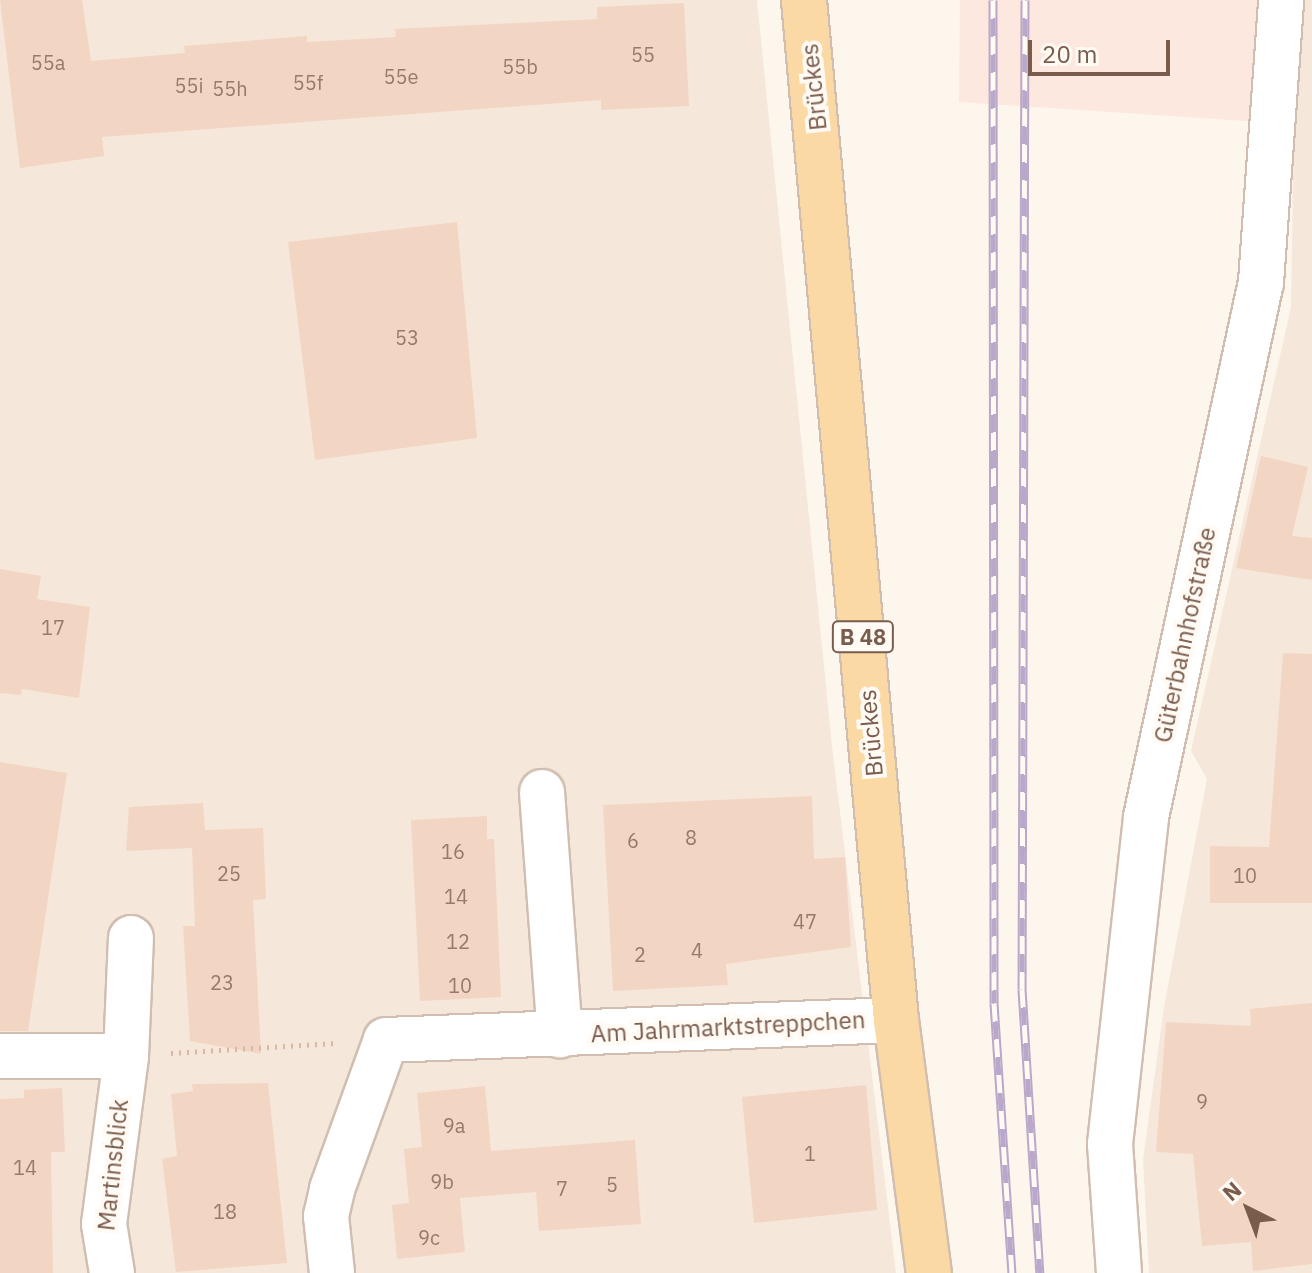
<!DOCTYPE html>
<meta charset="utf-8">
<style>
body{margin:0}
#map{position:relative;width:1312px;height:1273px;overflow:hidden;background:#fdf6ec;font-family:"IBM Plex Sans",sans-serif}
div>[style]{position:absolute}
.residential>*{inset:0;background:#f5e8da}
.commercial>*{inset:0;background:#fde8e0}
.building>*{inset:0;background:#f3d5c3}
.path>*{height:5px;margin-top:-2.5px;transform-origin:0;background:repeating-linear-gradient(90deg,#d9b8a5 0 2px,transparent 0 8px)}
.roads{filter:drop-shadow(2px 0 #d1beb0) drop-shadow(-2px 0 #d1beb0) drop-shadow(0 2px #d1beb0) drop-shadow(0 -2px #d1beb0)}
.minor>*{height:44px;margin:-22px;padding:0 22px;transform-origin:22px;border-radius:22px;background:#fff}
.primary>*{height:44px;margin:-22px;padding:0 22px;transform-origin:22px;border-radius:22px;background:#fbd9a5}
.rail>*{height:9px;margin-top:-4.5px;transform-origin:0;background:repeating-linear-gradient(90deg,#fffaf3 0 18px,#b9a8c9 0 36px);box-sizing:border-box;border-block:2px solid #b9a8c9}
span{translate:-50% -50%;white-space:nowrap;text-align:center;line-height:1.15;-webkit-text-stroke:8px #fffaf3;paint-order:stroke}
.number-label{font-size:20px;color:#987a6a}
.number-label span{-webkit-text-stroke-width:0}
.shield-label span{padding:2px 6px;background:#fffaf3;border:2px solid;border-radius:6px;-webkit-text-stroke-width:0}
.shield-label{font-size:22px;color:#7a5c4d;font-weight:700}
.street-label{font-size:24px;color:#7a5c4d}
.north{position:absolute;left:1208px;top:1169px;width:80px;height:80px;-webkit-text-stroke:6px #fffaf3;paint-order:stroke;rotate:318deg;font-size:22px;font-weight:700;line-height:32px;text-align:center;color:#7a5c4d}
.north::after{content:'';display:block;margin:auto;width:28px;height:36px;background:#7a5c4d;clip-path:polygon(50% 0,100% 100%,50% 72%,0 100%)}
.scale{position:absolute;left:1028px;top:40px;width:142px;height:36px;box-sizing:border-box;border:4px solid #7a5c4d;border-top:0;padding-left:10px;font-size:24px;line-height:28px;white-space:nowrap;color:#7a5c4d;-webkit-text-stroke:6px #fffaf3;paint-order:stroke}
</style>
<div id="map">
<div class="residential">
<i style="clip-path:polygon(0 0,757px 0,832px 746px,896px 1273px,0 1273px)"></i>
<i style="clip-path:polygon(1296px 0,1312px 0,1312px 1273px,1149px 1273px,1143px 1160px,1164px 1007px,1207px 779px,1191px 751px,1291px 307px)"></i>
</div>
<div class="commercial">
<i style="clip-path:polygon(960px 0,1296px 0,1292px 124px,959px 102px)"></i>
</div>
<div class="building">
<i style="clip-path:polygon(0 0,82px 0,91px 61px,185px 53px,184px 46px,307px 36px,307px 42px,396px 37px,395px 29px,597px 19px,597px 7px,684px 3px,689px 106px,601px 110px,601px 100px,102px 137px,104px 156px,20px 168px)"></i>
<i style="clip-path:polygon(457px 222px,477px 438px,315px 460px,288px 242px)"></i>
<i style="clip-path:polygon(1261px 456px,1308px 467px,1292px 536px,1312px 538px,1312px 580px,1236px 568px)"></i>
<i style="clip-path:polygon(0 569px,41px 576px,37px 599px,90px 607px,79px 698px,22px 689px,21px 695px,0 693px)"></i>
<i style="clip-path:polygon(1283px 653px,1312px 654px,1312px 903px,1210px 903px,1210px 846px,1269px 847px)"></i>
<i style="clip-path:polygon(0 762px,67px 773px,28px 1031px,0 1031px)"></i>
<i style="clip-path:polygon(812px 796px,814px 859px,845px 857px,851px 947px,726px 964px,728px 985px,613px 991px,603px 805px)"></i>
<i style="clip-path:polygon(203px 803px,205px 830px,263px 828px,266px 899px,253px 900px,261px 1054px,190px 1041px,183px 926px,195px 926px,192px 848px,126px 851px,129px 807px)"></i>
<i style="clip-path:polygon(487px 816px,487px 839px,494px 839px,501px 997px,420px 1001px,411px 820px)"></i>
<i style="clip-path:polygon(1312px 1003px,1312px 1264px,1253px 1271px,1251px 1242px,1202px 1246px,1193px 1154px,1156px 1152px,1166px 1022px,1251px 1026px,1250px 1009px)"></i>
<i style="clip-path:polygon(268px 1083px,287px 1263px,176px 1272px,162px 1159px,177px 1156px,171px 1094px,193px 1091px,192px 1084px)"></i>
<i style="clip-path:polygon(866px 1085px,877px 1210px,754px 1223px,742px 1097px)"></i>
<i style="clip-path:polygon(485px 1086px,491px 1151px,635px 1140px,641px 1224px,539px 1231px,536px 1192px,460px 1198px,465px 1252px,397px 1259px,392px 1205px,409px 1203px,404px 1149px,422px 1147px,417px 1093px)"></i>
<i style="clip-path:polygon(62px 1088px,65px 1152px,51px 1152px,53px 1273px,0 1273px,0 1099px,24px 1098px,24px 1090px)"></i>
</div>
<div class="path">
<i style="left:171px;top:1053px;width:165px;rotate:-3.5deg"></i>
</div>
<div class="roads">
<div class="minor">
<i style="left:542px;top:792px;width:244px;rotate:85.8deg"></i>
<i style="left:0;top:1056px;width:126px"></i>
<i style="left:112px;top:1273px;width:50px;rotate:-99.3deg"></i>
<i style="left:104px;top:1224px;width:169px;rotate:-82.5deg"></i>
<i style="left:126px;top:1056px;width:118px;rotate:-87.6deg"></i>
<i style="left:332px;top:1273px;width:57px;rotate:-96deg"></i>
<i style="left:326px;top:1216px;width:28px;rotate:-77deg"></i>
<i style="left:332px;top:1189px;width:158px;rotate:-70.1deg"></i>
<i style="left:386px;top:1040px;width:510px;rotate:-2.25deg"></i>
<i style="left:1119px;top:1273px;width:129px;rotate:-94deg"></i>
<i style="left:1110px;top:1144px;width:329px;rotate:-83.7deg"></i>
<i style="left:1146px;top:817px;width:547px;rotate:-77.87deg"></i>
<i style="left:1261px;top:282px;width:283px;rotate:-85.9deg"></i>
</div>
<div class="primary">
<i style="left:804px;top:0;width:1024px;rotate:84.85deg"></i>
<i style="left:896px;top:1020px;width:255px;rotate:82.6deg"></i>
</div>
</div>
<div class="rail">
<i style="left:993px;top:0;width:1003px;rotate:89.94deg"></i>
<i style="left:994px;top:1003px;width:271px;rotate:86.2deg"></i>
<i style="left:1025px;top:0;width:989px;rotate:90.17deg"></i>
<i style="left:1022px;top:989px;width:285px;rotate:86.4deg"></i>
</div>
<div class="number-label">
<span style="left:643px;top:54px">55</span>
<span style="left:48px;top:62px">55a</span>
<span style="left:520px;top:66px">55b</span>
<span style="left:401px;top:76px">55e</span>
<span style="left:308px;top:82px">55f</span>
<span style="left:189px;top:85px">55i</span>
<span style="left:230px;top:88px">55h</span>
<span style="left:407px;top:337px">53</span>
<span style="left:53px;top:627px">17</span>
<span style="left:691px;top:837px">8</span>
<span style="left:633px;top:840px">6</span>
<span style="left:453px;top:851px">16</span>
<span style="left:229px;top:873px">25</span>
<span style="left:1245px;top:875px">10</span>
<span style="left:456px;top:896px">14</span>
<span style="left:805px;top:921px">47</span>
<span style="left:458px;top:941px">12</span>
<span style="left:697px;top:950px">4</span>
<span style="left:640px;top:954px">2</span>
<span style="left:222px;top:982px">23</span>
<span style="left:460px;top:985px">10</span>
<span style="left:1202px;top:1101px">9</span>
<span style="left:454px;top:1125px">9a</span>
<span style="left:810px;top:1153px">1</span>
<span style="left:25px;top:1167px">14</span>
<span style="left:442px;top:1181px">9b</span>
<span style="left:612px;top:1184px">5</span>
<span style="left:562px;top:1188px">7</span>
<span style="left:225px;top:1211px">18</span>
<span style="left:429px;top:1237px">9c</span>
</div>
<div class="shield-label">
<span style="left:863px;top:637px">B 48</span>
</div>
<div class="street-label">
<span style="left:814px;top:87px;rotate:-96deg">Brückes</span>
<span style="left:1185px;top:635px;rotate:-78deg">Güterbahnhofstraße</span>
<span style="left:871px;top:733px;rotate:-95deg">Brückes</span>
<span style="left:728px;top:1027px;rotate:-3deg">Am Jahrmarktstreppchen</span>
<span style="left:113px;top:1165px;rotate:-84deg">Martinsblick</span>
</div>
<div class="north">N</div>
<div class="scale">20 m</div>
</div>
